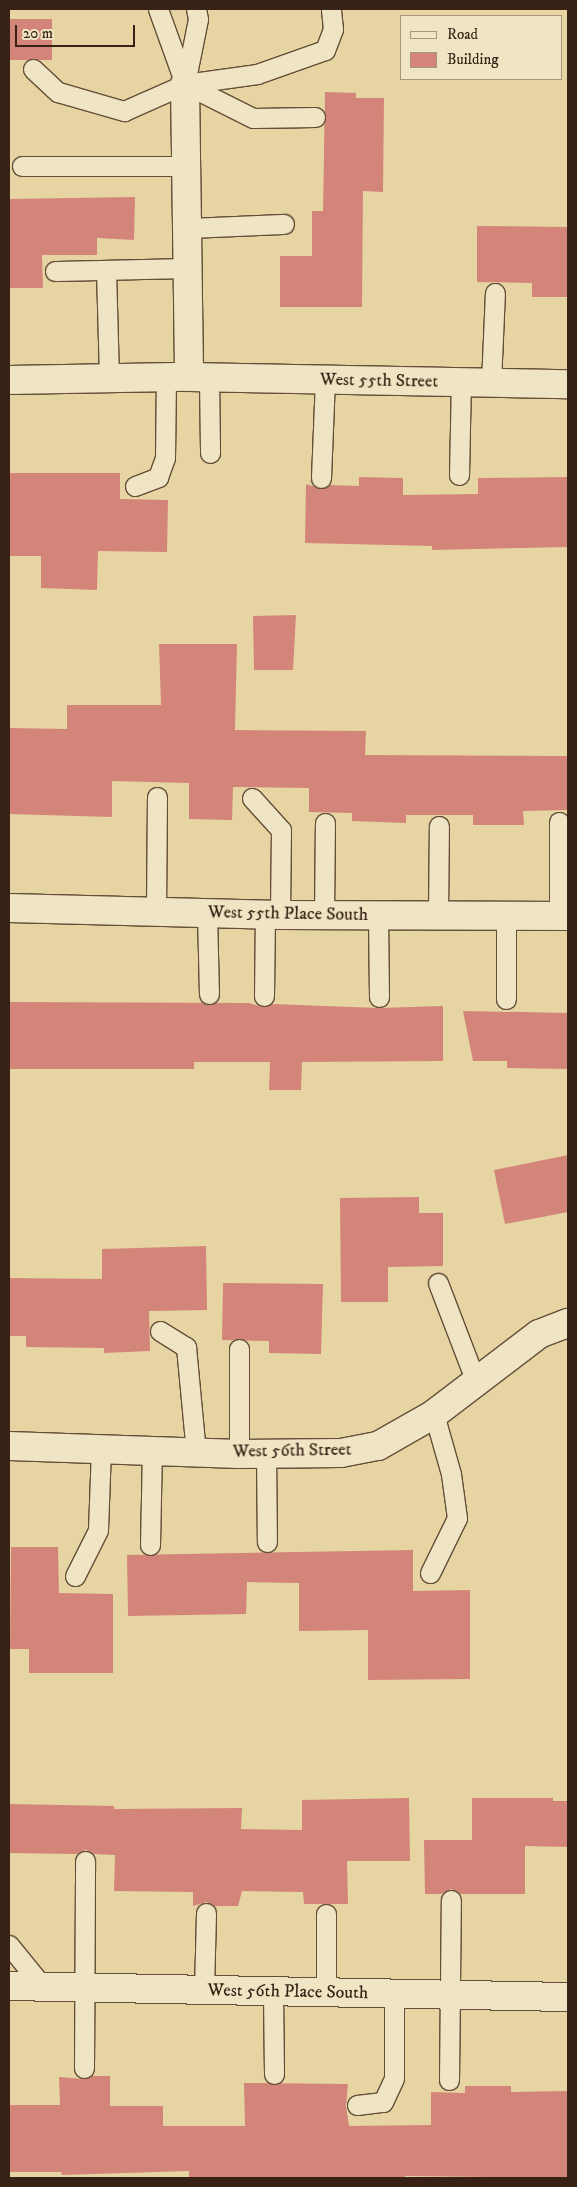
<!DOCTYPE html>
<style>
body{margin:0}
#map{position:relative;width:577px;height:2187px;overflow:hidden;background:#e6d5a2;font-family:"IM FELL DW Pica",serif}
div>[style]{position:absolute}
.building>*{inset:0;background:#d3857a}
.roads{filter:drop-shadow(1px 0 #644e38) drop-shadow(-1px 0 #644e38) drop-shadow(0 1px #644e38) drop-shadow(0 -1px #644e38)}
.service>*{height:19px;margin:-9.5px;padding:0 9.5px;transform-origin:9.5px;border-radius:9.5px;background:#efe4c3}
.minor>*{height:28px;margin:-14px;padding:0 14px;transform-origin:14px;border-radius:14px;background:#efe4c3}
span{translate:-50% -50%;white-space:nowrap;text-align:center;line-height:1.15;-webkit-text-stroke:5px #efe4c3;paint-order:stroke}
.street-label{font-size:18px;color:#382115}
.frame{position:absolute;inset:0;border:10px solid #382115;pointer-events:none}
.legend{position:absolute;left:400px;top:15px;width:162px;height:65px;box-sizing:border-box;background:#efe4c3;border:1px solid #a6967d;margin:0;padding:6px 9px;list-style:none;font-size:15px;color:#382115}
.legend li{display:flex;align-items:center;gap:10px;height:25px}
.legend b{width:25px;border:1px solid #a6967d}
.scale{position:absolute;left:15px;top:25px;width:120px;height:22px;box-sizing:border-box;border:2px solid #382115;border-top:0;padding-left:6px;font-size:15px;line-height:18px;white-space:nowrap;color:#382115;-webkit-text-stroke:4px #efe4c3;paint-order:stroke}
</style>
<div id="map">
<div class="building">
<i style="clip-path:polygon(9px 19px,52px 19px,52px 60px,9px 60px)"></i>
<i style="clip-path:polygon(325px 92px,356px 93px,356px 98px,384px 98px,383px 192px,363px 191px,362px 307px,280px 307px,280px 256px,312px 256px,312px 211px,323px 211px)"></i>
<i style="clip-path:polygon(135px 197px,134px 240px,97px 238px,97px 255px,42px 255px,43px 288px,9px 288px,9px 199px)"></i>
<i style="clip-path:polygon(477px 226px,568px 227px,568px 297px,532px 297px,532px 283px,477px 282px)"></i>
<i style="clip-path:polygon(9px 473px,120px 473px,120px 499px,168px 500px,167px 552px,98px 551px,97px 590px,41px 588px,41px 556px,9px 556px)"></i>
<i style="clip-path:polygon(359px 477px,403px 478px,403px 495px,478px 494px,478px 478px,568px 477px,568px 547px,432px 550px,432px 546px,305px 543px,306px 484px,321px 489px,329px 485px,359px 486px)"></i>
<i style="clip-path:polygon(296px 615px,293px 670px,254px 670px,253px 616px)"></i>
<i style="clip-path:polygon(159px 644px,237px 644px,235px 730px,366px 731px,365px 755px,568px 756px,568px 810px,523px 811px,524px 825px,473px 825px,473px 815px,406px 815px,406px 823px,352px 821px,352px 813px,309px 812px,309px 788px,233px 787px,232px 820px,189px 819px,189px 783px,112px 781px,112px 817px,9px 814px,9px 728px,67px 729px,67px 705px,161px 705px)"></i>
<i style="clip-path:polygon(9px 1002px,249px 1003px,263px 1007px,272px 1004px,379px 1008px,443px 1006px,443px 1061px,302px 1062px,301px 1090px,269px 1090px,270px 1062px,194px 1062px,194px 1069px,9px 1069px)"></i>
<i style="clip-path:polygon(463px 1011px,568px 1013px,568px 1069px,507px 1068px,507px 1061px,473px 1061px)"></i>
<i style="clip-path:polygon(568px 1155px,568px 1212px,505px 1224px,494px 1170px)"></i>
<i style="clip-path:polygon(419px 1197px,419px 1213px,443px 1213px,443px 1266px,388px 1267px,388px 1302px,341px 1302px,340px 1198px)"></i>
<i style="clip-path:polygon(206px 1246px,207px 1310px,149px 1311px,150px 1351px,104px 1353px,104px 1348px,26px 1347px,26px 1336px,9px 1336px,9px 1278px,102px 1279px,102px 1249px)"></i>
<i style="clip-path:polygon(223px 1283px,323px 1284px,321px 1354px,269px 1353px,269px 1341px,222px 1340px)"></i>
<i style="clip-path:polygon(11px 1547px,58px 1547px,59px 1593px,113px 1594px,113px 1673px,29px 1673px,29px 1649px,10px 1649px)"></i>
<i style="clip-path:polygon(413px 1550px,413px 1591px,470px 1590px,470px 1679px,368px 1680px,368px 1630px,299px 1631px,299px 1583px,247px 1582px,246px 1614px,128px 1616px,127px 1555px)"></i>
<i style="clip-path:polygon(409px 1798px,410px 1861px,347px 1861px,348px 1904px,304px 1904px,303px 1892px,242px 1891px,238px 1906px,215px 1906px,206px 1902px,193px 1906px,193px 1892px,114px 1891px,115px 1855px,94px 1854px,86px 1850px,76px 1854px,9px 1853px,9px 1804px,114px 1806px,114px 1809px,242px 1808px,241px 1829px,302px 1830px,302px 1800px)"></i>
<i style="clip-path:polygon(472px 1798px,553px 1798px,553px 1801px,568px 1801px,568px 1847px,525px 1846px,525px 1894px,461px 1894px,451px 1889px,441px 1894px,425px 1894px,424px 1840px,472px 1840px)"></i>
<i style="clip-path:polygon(91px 2076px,110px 2076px,110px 2106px,163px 2106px,163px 2126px,245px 2126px,244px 2083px,348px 2084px,346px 2106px,349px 2126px,431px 2125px,431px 2092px,465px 2093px,465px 2086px,511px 2086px,511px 2092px,568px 2091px,568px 2178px,405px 2176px,405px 2178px,189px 2178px,189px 2171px,62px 2175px,61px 2172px,9px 2172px,9px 2105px,60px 2105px,59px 2077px,84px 2079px)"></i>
</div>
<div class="roads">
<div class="service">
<i style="left:158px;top:9px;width:80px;rotate:70.2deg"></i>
<i style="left:185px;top:84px;width:76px;rotate:26.6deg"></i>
<i style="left:253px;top:118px;width:62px;rotate:-0.9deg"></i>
<i style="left:33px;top:69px;width:34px;rotate:43deg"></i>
<i style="left:58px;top:92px;width:69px;rotate:16.1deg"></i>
<i style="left:124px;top:111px;width:67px;rotate:-23.9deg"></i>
<i style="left:185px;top:84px;width:73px;rotate:-7.9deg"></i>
<i style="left:257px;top:74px;width:72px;rotate:-19.4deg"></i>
<i style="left:325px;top:50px;width:22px;rotate:-69deg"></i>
<i style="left:333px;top:29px;width:20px;rotate:-96deg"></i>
<i style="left:185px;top:84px;width:66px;rotate:-78.7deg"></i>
<i style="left:198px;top:19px;width:10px;rotate:-101deg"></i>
<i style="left:22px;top:166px;width:164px"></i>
<i style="left:187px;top:228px;width:97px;rotate:-2.4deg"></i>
<i style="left:106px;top:270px;width:109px;rotate:88.4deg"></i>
<i style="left:55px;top:271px;width:133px;rotate:-1.3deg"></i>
<i style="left:209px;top:378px;width:75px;rotate:89.2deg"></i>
<i style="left:491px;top:383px;width:90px;rotate:-87.5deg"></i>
<i style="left:459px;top:475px;width:92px;rotate:-88.8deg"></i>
<i style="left:321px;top:478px;width:98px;rotate:-87.7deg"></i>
<i style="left:135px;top:486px;width:25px;rotate:-21deg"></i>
<i style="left:158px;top:477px;width:20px;rotate:-70deg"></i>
<i style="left:165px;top:458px;width:80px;rotate:-89.3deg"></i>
<i style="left:252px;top:798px;width:43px;rotate:47.8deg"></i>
<i style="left:281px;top:830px;width:85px;rotate:90.7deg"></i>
<i style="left:559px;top:822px;width:94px;rotate:90deg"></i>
<i style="left:156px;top:911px;width:114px;rotate:-89.5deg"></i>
<i style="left:207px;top:913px;width:81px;rotate:88.6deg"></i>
<i style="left:324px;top:915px;width:92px;rotate:-89.4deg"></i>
<i style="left:378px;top:915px;width:82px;rotate:89.3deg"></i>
<i style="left:438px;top:915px;width:89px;rotate:-89.4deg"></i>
<i style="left:264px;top:996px;width:82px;rotate:-89.3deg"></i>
<i style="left:506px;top:999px;width:83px;rotate:-90deg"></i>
<i style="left:438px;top:1283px;width:106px;rotate:69deg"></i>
<i style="left:160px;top:1331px;width:31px;rotate:32deg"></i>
<i style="left:186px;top:1347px;width:105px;rotate:84.6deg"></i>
<i style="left:239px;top:1349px;width:105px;rotate:90deg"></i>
<i style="left:266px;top:1453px;width:89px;rotate:89.4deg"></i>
<i style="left:150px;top:1545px;width:95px;rotate:-88.8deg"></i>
<i style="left:430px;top:1573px;width:61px;rotate:-63.9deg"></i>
<i style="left:457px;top:1518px;width:44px;rotate:-97.8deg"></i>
<i style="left:451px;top:1474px;width:62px;rotate:-105.8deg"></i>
<i style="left:75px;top:1576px;width:51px;rotate:-63.4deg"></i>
<i style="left:98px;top:1530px;width:82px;rotate:-87.9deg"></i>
<i style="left:326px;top:1914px;width:80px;rotate:90deg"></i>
<i style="left:9px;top:1945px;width:54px;rotate:51deg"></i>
<i style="left:204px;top:1990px;width:77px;rotate:-88.5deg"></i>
<i style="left:273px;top:1992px;width:82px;rotate:89.3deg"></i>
<i style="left:84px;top:2068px;width:207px;rotate:-89.7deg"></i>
<i style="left:449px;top:2080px;width:180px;rotate:-89.4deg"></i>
<i style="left:357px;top:2105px;width:26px;rotate:-7deg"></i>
<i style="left:383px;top:2102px;width:26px;rotate:-65deg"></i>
<i style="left:394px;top:2078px;width:83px;rotate:-90deg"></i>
</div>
<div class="minor">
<i style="left:185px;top:84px;width:293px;rotate:89.2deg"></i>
<i style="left:9px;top:380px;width:180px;rotate:-1deg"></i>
<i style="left:189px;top:377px;width:379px;rotate:1.1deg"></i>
<i style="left:9px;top:908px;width:271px;rotate:1.5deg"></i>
<i style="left:280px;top:915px;width:288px;rotate:0.2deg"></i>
<i style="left:9px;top:1446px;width:230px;rotate:2deg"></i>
<i style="left:239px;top:1454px;width:102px;rotate:-0.6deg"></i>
<i style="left:341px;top:1453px;width:38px;rotate:-11deg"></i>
<i style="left:378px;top:1446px;width:64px;rotate:-29.7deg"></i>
<i style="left:434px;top:1414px;width:132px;rotate:-37.3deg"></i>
<i style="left:539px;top:1334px;width:31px;rotate:-21deg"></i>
<i style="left:9px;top:1986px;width:559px;rotate:1.13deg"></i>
</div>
</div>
<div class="street-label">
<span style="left:379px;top:381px;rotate:1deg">West 55th Street</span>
<span style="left:288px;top:914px;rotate:1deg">West 55th Place South</span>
<span style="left:292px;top:1451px;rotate:-1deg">West 56th Street</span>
<span style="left:288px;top:1992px;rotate:1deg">West 56th Place South</span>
</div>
<div class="frame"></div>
<ul class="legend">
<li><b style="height:6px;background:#efe4c3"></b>Road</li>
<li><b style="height:14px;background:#d3857a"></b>Building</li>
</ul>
<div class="scale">20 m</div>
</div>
